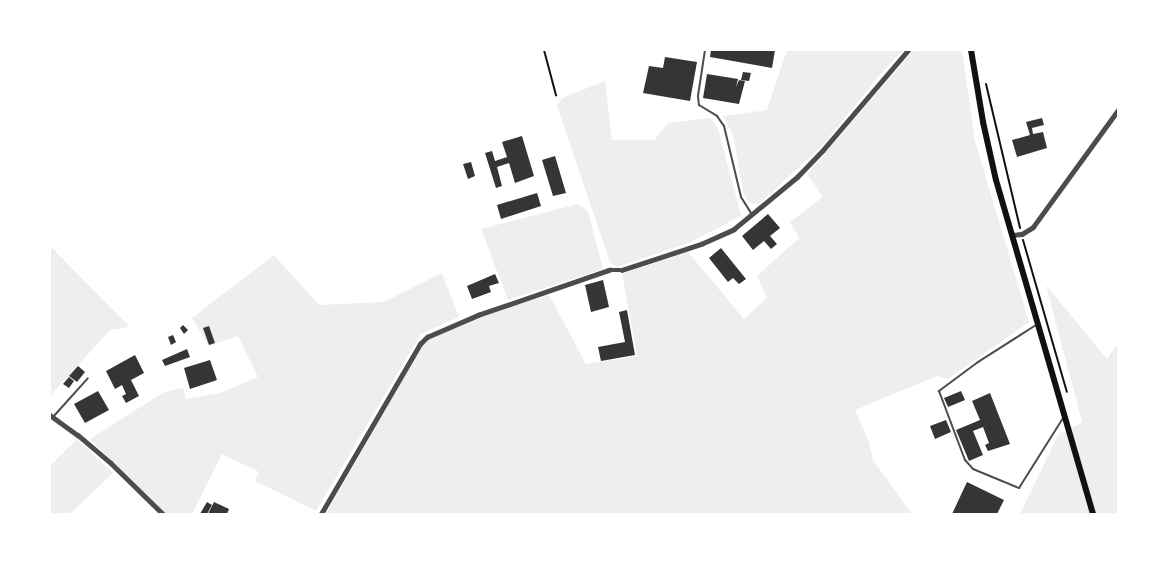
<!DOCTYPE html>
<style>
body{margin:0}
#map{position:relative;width:1168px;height:564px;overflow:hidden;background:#fff;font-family:Helvetica,sans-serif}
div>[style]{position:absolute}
.green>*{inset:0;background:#eee}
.building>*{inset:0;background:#353535}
.path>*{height:2px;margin:-1px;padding:0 1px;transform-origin:1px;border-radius:1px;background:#111}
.service>*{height:2px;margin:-1px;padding:0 1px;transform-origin:1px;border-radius:1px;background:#4c4c4c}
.minor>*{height:4.5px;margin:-2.25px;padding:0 2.25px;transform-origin:2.25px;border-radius:2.25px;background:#4c4c4c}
.secondary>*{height:6px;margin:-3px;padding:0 3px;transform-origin:3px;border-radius:3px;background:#111}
span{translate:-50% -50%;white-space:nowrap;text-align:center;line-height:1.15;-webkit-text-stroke:5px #fff;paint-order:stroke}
.frame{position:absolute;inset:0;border:51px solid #fff;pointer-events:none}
</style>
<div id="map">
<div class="green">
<i style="clip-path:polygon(787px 50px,903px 50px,879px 76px,822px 146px,760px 203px,753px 204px,746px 199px,743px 191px,733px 135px,723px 116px,767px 110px)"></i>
<i style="clip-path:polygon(914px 50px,962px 50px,975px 141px,1029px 322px,948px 379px,937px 376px,855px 410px,869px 442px,873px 460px,912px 514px,326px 514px,418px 352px,430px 339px,493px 312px,549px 295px,586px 364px,637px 356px,622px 274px,688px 252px,744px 319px,767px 298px,757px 276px,799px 238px,790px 222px,823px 197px,807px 174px)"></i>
<i style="clip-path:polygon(605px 81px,612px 140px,654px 140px,668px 123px,710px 118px,718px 128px,741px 216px,688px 243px,617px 267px,610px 262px,557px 106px,562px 98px)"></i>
<i style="clip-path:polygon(578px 204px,588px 211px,603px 269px,508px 300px,481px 229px)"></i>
<i style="clip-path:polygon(50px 246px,130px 327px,110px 330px,50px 396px)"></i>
<i style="clip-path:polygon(274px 255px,319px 305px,384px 302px,442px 273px,459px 317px,421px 334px,316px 511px,255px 481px,259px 472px,222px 454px,192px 514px,166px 514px,90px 439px,164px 392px,183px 388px,186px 399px,220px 393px,258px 377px,238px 336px,209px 346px,192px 318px)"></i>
<i style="clip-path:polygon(1046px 285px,1107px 359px,1118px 343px,1118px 514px,1020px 514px,1058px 435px,1062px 431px,1063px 433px,1082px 422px)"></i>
<i style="clip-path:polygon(77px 439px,113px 473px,70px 514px,50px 514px,50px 466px)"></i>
</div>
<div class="building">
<i style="clip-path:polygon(711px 50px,775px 50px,772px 68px,710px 57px)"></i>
<i style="clip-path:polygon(665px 57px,697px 62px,690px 101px,643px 93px,649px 66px,663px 68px)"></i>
<i style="clip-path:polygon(743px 72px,751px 73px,749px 81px,741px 80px)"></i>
<i style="clip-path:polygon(707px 74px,738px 79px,736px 87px,739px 80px,745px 81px,739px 104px,703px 98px)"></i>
<i style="clip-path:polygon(1042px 118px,1044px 125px,1032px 128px,1033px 134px,1043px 132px,1047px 148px,1017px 157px,1012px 140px,1030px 135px,1026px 122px)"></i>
<i style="clip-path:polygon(522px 136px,534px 176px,515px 183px,509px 163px,497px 167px,502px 186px,496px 188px,485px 153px,492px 151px,495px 161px,507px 157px,502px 142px)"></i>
<i style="clip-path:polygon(555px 156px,566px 193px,553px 196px,542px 160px)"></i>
<i style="clip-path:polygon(471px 162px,475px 176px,468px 179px,463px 164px)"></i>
<i style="clip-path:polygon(537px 193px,541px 206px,501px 219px,497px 205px)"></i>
<i style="clip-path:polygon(768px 214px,780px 228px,770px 236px,777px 244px,771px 249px,764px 241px,753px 250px,742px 236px)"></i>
<i style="clip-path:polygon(721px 248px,746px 279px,739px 284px,733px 278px,728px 282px,709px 258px)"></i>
<i style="clip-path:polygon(495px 274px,499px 283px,489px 286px,491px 292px,472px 299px,467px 286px)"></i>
<i style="clip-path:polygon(603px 280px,609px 307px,591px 312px,585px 285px)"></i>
<i style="clip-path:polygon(627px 310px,635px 355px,601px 361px,598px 347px,625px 342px,619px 312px)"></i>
<i style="clip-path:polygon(183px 325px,188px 330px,184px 334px,180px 328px)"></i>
<i style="clip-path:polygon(209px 326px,215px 343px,209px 345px,203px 328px)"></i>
<i style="clip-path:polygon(173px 335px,176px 342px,171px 345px,168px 337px)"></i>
<i style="clip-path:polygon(187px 349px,190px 357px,165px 366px,162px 360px)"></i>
<i style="clip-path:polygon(135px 355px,144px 373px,131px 380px,139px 396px,126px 403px,122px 396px,126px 394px,122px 385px,115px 389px,106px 371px)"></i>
<i style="clip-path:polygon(210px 360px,217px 380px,190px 389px,184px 368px)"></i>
<i style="clip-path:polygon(78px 366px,85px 372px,77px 382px,69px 376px)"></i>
<i style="clip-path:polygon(69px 377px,74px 381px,69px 388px,63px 384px)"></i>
<i style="clip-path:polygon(98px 391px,109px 410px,85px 423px,74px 404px)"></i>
<i style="clip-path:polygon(961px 391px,965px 400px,948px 407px,944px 398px)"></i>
<i style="clip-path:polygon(990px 393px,1010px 444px,988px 451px,985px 445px,989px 443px,983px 427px,973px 431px,983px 455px,969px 461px,956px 430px,980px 420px,972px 401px)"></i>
<i style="clip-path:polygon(946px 420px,951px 432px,935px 439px,930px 426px)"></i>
<i style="clip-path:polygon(967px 482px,1004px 500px,997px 514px,952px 514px)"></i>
<i style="clip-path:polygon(207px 502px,212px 505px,207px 514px,200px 514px)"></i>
<i style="clip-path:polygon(214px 502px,229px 509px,227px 514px,208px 514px)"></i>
</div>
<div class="path">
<i style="left:544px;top:50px;width:47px;rotate:75.1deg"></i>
<i style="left:986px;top:84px;width:148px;rotate:76.7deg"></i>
<i style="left:1023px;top:240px;width:158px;rotate:73.9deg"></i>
</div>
<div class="service">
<i style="left:705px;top:50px;width:47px;rotate:98.7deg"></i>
<i style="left:698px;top:96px;width:9px;rotate:84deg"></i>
<i style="left:699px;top:105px;width:21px;rotate:31deg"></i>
<i style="left:717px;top:116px;width:12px;rotate:55deg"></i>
<i style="left:724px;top:126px;width:73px;rotate:76.5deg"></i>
<i style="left:741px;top:197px;width:19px;rotate:58deg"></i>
<i style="left:1036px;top:325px;width:69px;rotate:147.5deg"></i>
<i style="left:978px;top:362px;width:49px;rotate:143.4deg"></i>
<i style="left:939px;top:391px;width:74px;rotate:69.4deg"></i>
<i style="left:965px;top:460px;width:12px;rotate:48deg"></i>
<i style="left:973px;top:469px;width:50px;rotate:22.4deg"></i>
<i style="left:1019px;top:488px;width:83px;rotate:-57.8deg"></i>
<i style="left:53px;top:417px;width:52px;rotate:-48.1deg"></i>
</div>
<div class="minor">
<i style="left:1012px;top:235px;width:10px;rotate:-6deg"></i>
<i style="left:1022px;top:234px;width:13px;rotate:-32deg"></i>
<i style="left:1033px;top:227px;width:145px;rotate:-54deg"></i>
<i style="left:50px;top:415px;width:34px;rotate:36deg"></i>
<i style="left:78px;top:435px;width:43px;rotate:40.3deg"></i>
<i style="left:111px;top:463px;width:73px;rotate:44.4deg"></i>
<i style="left:321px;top:514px;width:197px;rotate:-59.8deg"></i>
<i style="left:420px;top:344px;width:10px;rotate:-45deg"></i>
<i style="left:427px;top:337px;width:56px;rotate:-23.3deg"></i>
<i style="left:478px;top:315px;width:139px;rotate:-19deg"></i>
<i style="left:609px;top:270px;width:13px"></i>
<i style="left:622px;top:270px;width:83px;rotate:-18.2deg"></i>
<i style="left:701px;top:244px;width:36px;rotate:-24deg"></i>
<i style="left:734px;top:229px;width:82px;rotate:-39.5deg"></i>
<i style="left:797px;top:177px;width:37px;rotate:-46deg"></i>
<i style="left:823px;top:150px;width:131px;rotate:-49.6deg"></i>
</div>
<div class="secondary">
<i style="left:971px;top:50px;width:73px;rotate:80.5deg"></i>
<i style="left:983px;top:122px;width:59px;rotate:77.4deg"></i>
<i style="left:996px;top:180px;width:348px;rotate:73.8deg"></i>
</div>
<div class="frame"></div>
</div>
